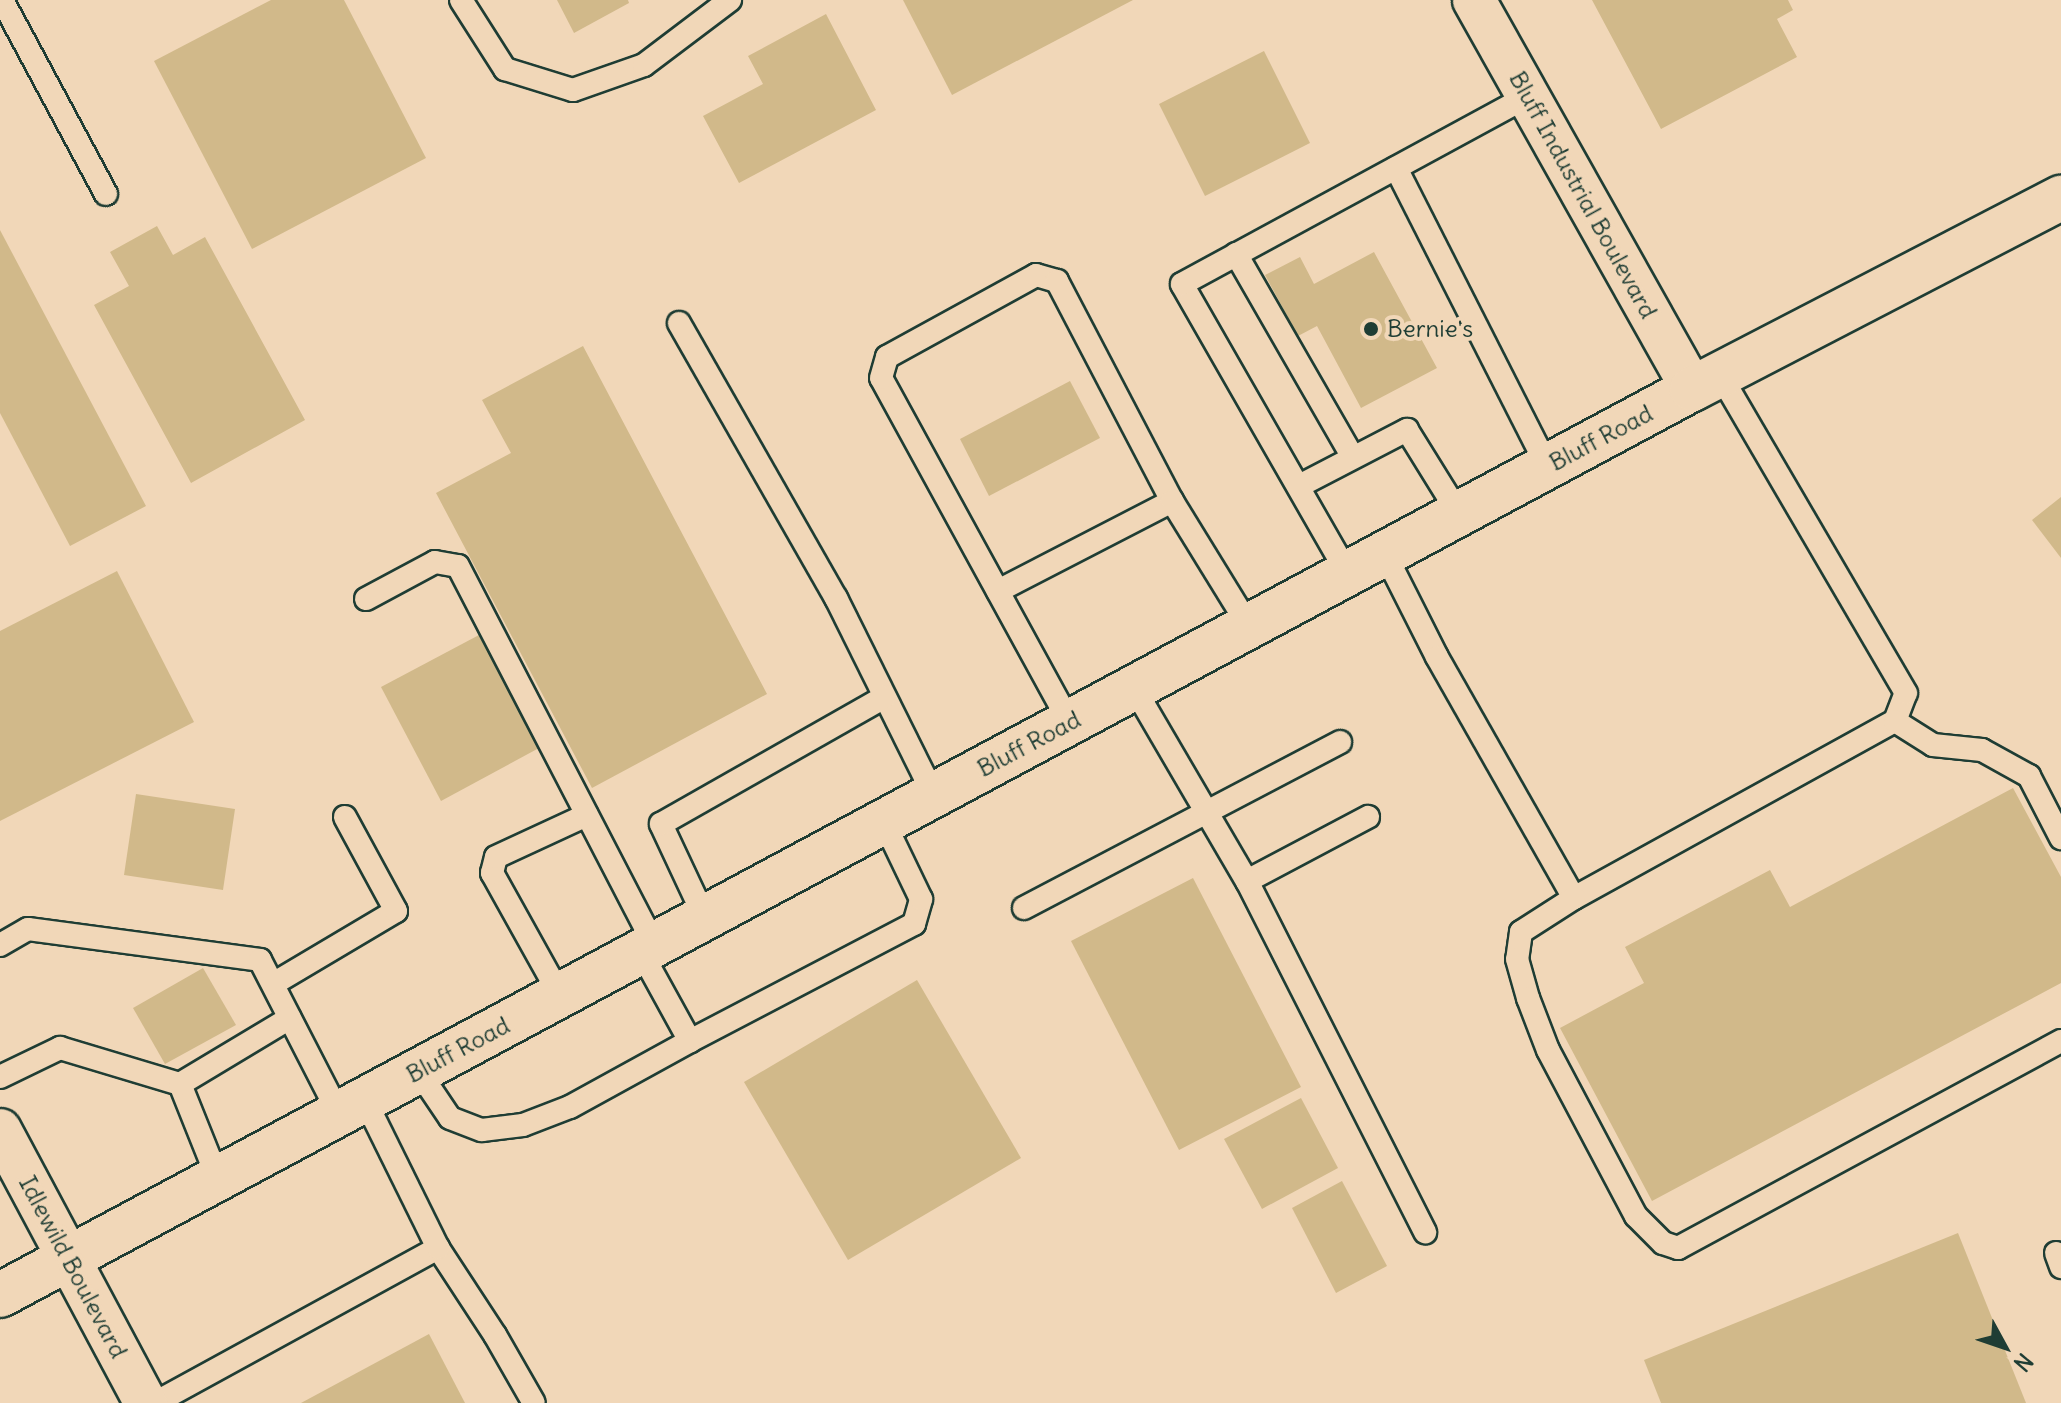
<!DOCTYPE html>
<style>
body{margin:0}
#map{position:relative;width:2061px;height:1403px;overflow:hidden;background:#f1d7b8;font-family:Delius,sans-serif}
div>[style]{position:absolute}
.building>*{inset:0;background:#d1b98a}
.roads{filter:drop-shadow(2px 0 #1f3d34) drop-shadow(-2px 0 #1f3d34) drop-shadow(0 2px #1f3d34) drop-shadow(0 -2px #1f3d34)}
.service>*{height:22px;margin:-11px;padding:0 11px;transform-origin:11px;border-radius:11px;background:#f1d7b8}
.minor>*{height:42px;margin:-21px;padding:0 21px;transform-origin:21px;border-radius:21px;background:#f1d7b8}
.secondary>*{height:44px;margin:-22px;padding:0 22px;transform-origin:22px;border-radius:22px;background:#f1d7b8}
.dots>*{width:22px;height:22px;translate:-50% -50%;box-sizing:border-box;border:4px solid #f1d7b8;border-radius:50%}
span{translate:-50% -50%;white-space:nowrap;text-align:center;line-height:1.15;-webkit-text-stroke:8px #f1d7b8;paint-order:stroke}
.street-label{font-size:24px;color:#1f3d34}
.poi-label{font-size:24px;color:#1f3d34}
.left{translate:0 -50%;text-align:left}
.north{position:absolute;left:1965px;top:1307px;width:80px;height:80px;-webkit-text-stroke:6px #f1d7b8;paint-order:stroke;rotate:130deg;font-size:22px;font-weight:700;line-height:32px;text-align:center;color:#1f3d34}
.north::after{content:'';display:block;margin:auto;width:28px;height:36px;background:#1f3d34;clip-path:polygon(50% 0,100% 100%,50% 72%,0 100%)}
</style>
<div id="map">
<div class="building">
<i style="clip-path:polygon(271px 0,344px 0,426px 158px,252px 249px,154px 61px)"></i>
<i style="clip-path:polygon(557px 0,628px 0,629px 3px,574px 33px)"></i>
<i style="clip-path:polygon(903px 0,1133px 0,952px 95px)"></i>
<i style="clip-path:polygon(1592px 0,1788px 0,1793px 10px,1777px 19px,1797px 57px,1661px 129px)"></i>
<i style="clip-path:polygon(826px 14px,876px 110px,739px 183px,703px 116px,763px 84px,748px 56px)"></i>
<i style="clip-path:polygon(1264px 51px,1310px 143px,1205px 196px,1159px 104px)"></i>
<i style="clip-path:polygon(157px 226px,173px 255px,205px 237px,305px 420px,191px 483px,94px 305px,129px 286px,110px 252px)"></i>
<i style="clip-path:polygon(0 230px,146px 506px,70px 546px,0 413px)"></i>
<i style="clip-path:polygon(1374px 252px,1437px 368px,1361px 408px,1317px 326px,1298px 336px,1265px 275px,1300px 257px,1314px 284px)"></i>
<i style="clip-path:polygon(583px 346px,767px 694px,592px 788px,436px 493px,511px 453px,482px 400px)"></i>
<i style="clip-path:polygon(1070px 381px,1100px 438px,989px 496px,960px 439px)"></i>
<i style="clip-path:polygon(2061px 497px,2061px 558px,2032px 520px)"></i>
<i style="clip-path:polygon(117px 571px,194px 722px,0 821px,0 631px)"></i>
<i style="clip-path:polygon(479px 635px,539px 748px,441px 801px,381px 687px)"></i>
<i style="clip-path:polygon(2013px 788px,2061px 877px,2061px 983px,1652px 1201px,1560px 1028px,1644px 983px,1625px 947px,1770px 870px,1790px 907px)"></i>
<i style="clip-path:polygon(136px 794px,235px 809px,223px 890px,124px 875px)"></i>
<i style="clip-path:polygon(1193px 878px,1301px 1087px,1179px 1150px,1071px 941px)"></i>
<i style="clip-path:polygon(203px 968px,236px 1025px,165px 1064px,133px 1008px)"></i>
<i style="clip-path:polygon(917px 980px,1021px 1158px,848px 1260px,744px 1082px)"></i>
<i style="clip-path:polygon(1301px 1098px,1338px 1168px,1262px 1209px,1224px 1139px)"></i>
<i style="clip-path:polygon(1342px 1181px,1387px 1266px,1336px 1293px,1292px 1208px)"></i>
<i style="clip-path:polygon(1958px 1233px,2026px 1403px,1661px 1403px,1644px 1360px)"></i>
<i style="clip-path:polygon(429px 1334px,465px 1403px,301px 1403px)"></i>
</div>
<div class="roads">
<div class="service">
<i style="left:2px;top:0;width:220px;rotate:61.8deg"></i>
<i style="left:461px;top:0;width:82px;rotate:57.5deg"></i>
<i style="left:505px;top:69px;width:71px;rotate:17.2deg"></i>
<i style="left:573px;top:90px;width:75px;rotate:-19.4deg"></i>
<i style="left:644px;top:65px;width:108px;rotate:-37.1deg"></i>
<i style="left:1396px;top:168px;width:335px;rotate:63.1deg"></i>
<i style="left:1236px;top:254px;width:233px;rotate:60.1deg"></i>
<i style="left:679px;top:323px;width:317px;rotate:60.3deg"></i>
<i style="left:836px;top:598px;width:220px;rotate:63.6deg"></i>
<i style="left:1299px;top:486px;width:122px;rotate:-27.4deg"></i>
<i style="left:1407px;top:430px;width:99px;rotate:58.2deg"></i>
<i style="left:1385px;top:554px;width:115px;rotate:63.2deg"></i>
<i style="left:1437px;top:657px;width:277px;rotate:60.4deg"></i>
<i style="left:1574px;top:898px;width:367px;rotate:-28.9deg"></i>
<i style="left:1895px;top:721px;width:30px;rotate:-69deg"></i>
<i style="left:1906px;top:693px;width:368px;rotate:-120.3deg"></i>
<i style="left:1348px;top:574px;width:334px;rotate:-119.8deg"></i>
<i style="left:1182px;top:284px;width:394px;rotate:-28.5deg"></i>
<i style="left:998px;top:591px;width:196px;rotate:-27.3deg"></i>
<i style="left:366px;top:599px;width:78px;rotate:-28.2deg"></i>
<i style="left:435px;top:562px;width:23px;rotate:10deg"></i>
<i style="left:458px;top:566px;width:428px;rotate:62.6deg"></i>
<i style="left:1134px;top:688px;width:224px;rotate:59.7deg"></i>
<i style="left:1247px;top:881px;width:137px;rotate:-27.9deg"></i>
<i style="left:1895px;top:721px;width:45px;rotate:32.3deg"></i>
<i style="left:1933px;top:745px;width:49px;rotate:5.8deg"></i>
<i style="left:1982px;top:750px;width:54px;rotate:29deg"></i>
<i style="left:2029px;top:776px;width:70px;rotate:62.7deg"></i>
<i style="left:1070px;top:723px;width:393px;rotate:-118.7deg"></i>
<i style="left:881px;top:378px;width:22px;rotate:-74deg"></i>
<i style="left:887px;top:357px;width:170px;rotate:-28.8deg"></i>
<i style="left:1036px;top:275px;width:22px;rotate:16deg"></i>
<i style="left:1057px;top:281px;width:248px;rotate:62.4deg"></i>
<i style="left:1172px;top:501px;width:147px;rotate:58.4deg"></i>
<i style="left:1247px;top:881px;width:394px;rotate:63.1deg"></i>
<i style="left:1574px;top:898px;width:63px;rotate:147.3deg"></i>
<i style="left:1521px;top:932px;width:27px;rotate:98deg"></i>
<i style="left:1517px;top:959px;width:41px;rotate:74.2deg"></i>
<i style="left:1528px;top:998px;width:56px;rotate:69deg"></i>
<i style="left:1548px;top:1050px;width:188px;rotate:62.1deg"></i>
<i style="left:1636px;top:1216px;width:38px;rotate:45deg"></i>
<i style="left:1663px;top:1243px;width:16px;rotate:18deg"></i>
<i style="left:1678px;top:1248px;width:435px;rotate:-28.4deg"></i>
<i style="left:1024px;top:908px;width:357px;rotate:-27.7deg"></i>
<i style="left:705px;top:918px;width:104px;rotate:-115.1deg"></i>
<i style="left:661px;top:824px;width:257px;rotate:-29.6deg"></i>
<i style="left:0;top:945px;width:32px;rotate:-30deg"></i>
<i style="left:28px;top:929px;width:234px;rotate:7.6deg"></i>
<i style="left:260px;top:960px;width:173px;rotate:62.8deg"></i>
<i style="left:641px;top:952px;width:102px;rotate:61.2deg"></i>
<i style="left:690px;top:1041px;width:253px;rotate:-27.6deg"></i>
<i style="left:914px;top:924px;width:26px;rotate:-74deg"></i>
<i style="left:921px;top:899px;width:85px;rotate:-115.7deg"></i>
<i style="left:273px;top:984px;width:143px;rotate:-30.7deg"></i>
<i style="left:396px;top:911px;width:107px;rotate:-118.5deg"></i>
<i style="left:560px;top:995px;width:140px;rotate:-119.1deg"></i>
<i style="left:492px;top:873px;width:16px;rotate:-76deg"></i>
<i style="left:496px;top:857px;width:100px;rotate:-24.8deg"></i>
<i style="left:419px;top:1072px;width:55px;rotate:56deg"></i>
<i style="left:450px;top:1118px;width:34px;rotate:21deg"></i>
<i style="left:482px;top:1130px;width:41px;rotate:-7deg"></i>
<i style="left:523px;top:1125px;width:50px;rotate:-21deg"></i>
<i style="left:570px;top:1107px;width:137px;rotate:-28.8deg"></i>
<i style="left:0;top:1077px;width:67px;rotate:-25.8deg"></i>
<i style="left:60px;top:1048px;width:125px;rotate:16.7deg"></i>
<i style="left:180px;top:1084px;width:102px;rotate:68.2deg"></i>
<i style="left:180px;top:1084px;width:128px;rotate:-31deg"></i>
<i style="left:438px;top:1248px;width:104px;rotate:56.8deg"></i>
<i style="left:495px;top:1335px;width:78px;rotate:60.2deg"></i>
<i style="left:2056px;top:1253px;width:15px;rotate:70deg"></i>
<i style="left:155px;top:1403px;width:323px;rotate:-28.7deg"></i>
<i style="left:438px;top:1248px;width:165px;rotate:-116.3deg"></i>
</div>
<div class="minor">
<i style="left:1474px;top:0;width:446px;rotate:60.7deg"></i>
<i style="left:0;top:1130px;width:310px;rotate:61.9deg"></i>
</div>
<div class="secondary">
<i style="left:0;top:1295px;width:1919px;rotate:-28.17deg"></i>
<i style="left:1692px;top:389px;width:416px;rotate:-27.4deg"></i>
</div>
</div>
<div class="dots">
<i style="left:1371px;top:329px;background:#1f3d34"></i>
</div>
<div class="street-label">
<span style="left:1583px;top:195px;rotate:61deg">Bluff Industrial Boulevard</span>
<span style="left:1601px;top:438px;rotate:-28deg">Bluff Road</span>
<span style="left:1029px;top:744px;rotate:-28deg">Bluff Road</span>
<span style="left:458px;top:1050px;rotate:-28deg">Bluff Road</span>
<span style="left:73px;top:1267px;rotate:62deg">Idlewild Boulevard</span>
</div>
<div class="poi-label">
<span class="left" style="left:1387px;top:329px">Bernie's</span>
</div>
<div class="north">N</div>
</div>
